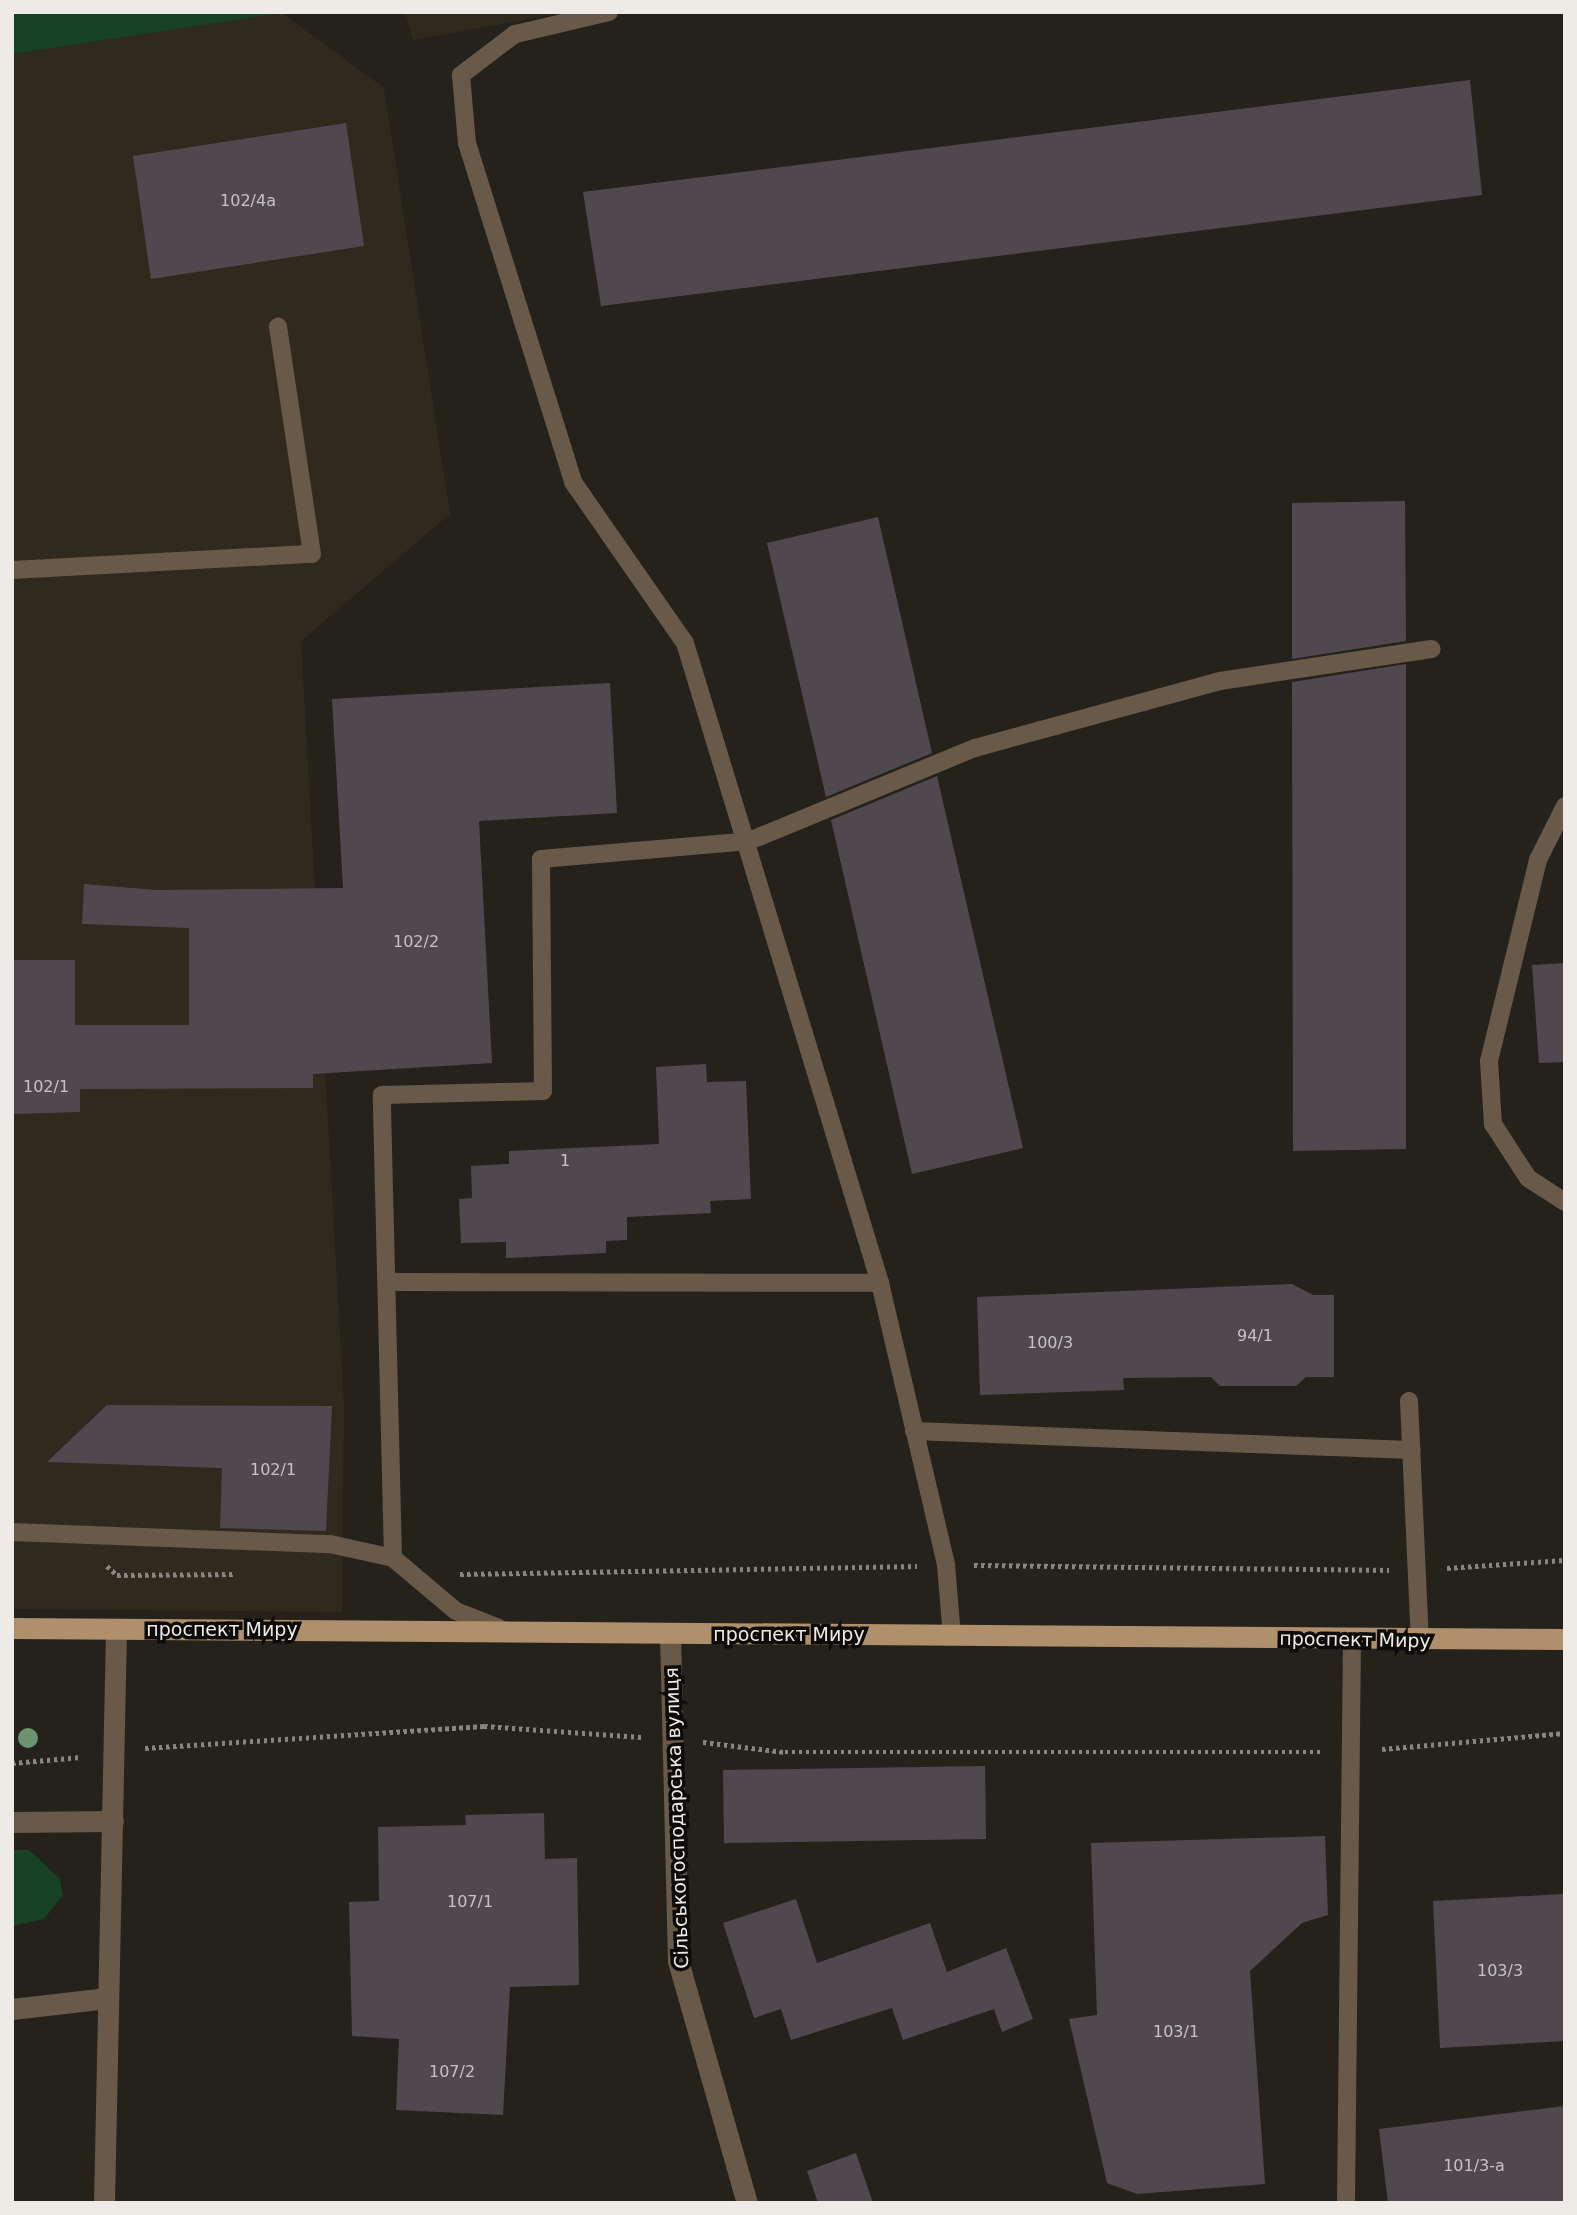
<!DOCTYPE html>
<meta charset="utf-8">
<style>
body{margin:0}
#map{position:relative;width:1577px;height:2215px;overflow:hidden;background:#25221b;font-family:"DejaVu Sans",sans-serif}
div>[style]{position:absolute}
.built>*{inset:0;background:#302a1e}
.green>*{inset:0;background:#174226}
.building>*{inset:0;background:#4f494f}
.path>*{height:4.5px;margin-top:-2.25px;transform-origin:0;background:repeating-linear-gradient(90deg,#888580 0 3.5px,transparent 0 7px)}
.lane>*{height:18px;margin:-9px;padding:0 9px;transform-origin:9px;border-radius:9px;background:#695948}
.street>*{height:21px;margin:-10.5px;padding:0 10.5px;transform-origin:10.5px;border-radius:10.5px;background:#695948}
.primary>*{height:21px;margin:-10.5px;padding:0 10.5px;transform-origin:10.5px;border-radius:10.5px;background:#b08f6c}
.trees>*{width:20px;height:20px;margin:-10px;border-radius:50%;background:#6c9473}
span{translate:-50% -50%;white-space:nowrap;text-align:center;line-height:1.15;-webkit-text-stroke:7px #0d0b09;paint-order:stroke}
.number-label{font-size:16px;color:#c6c2c1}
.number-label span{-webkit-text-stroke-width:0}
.street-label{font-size:19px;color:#eeebe7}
.frame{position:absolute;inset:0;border:14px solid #eeebe7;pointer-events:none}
</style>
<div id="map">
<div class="built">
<i style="clip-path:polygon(405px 12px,569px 12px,413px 40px)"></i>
<i style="clip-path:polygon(282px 13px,384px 88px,450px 514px,301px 641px,344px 1406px,342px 1612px,12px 1609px,12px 54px)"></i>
</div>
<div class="green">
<i style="clip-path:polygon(12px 12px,282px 12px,282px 13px,12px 54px)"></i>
<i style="clip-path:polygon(12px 1850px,29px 1850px,60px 1879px,63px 1895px,44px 1919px,12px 1926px)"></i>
</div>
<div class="building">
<i style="clip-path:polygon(1470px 80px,1482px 195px,601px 306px,583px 192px)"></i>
<i style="clip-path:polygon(346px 123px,364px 246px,151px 279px,133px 156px)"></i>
<i style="clip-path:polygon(1405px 501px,1406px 641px,1292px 659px,1292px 503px)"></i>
<i style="clip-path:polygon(878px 517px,932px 753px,826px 797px,767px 543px)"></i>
<i style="clip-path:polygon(1406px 664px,1406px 1149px,1293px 1151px,1292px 682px)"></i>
<i style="clip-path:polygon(610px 683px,617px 813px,479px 821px,492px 1063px,313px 1074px,313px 1088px,80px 1089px,80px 1112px,12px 1114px,12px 960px,75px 960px,75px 1025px,189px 1025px,189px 928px,82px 924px,84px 884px,156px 890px,343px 888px,332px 699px)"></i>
<i style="clip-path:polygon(937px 776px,1023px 1148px,912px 1174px,831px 820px)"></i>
<i style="clip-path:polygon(1565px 963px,1565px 1062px,1539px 1063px,1532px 965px)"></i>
<i style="clip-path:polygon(706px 1064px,707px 1082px,746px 1081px,751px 1199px,710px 1201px,711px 1213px,627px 1217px,627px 1240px,606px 1241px,606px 1253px,506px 1258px,506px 1242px,461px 1243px,459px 1199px,472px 1198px,471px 1166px,509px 1164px,509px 1151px,659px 1144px,656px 1067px)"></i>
<i style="clip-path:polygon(1292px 1284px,1313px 1295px,1334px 1295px,1334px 1377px,1306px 1377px,1296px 1386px,1220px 1386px,1211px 1377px,1123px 1378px,1124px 1390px,980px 1395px,977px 1297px)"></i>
<i style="clip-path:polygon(107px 1405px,332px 1406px,326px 1531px,220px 1528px,222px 1468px,47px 1462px)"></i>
<i style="clip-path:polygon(985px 1766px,986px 1839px,724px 1843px,723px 1770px)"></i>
<i style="clip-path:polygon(544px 1813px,545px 1859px,577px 1858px,579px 1985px,510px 1987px,503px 2115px,396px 2110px,399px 2039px,352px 2036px,349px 1902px,379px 1901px,378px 1827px,466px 1825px,465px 1815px)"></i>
<i style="clip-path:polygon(1325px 1836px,1328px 1915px,1302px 1923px,1250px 1971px,1265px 2184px,1137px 2194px,1107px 2183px,1069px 2019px,1097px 2015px,1091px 1843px)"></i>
<i style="clip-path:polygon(1565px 1894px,1565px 2041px,1440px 2048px,1433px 1901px)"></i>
<i style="clip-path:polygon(796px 1899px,817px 1963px,930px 1923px,947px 1972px,1006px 1948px,1033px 2019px,1002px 2032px,994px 2009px,903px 2040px,892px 2008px,791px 2040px,781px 2009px,754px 2018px,723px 1923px)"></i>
<i style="clip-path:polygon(1565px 2106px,1565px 2203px,1388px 2203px,1379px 2129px)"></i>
<i style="clip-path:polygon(856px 2153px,873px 2203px,818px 2203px,807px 2171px)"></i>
</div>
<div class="path">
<i style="left:974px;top:1565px;width:415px;rotate:0.7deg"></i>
<i style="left:107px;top:1566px;width:13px;rotate:42deg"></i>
<i style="left:117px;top:1575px;width:118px;rotate:-0.5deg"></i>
<i style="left:1447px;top:1568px;width:118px;rotate:-3.9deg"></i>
<i style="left:460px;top:1574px;width:457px;rotate:-1deg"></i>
<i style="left:703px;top:1742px;width:83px;rotate:7deg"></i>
<i style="left:785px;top:1752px;width:536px"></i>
<i style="left:145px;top:1748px;width:340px;rotate:-3.7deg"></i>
<i style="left:484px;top:1726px;width:158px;rotate:4deg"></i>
<i style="left:1382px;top:1749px;width:184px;rotate:-5deg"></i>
<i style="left:12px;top:1763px;width:69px;rotate:-5deg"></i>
</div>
<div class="lane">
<i style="left:609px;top:12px;width:97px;rotate:166.8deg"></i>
<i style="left:515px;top:34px;width:68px;rotate:142.8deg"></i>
<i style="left:461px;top:75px;width:68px;rotate:85deg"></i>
<i style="left:467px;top:143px;width:355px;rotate:72.6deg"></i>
<i style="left:573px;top:482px;width:196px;rotate:55.2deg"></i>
<i style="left:685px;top:643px;width:669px;rotate:73.05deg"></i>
<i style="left:880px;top:1283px;width:290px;rotate:76.8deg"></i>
<i style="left:946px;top:1565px;width:71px;rotate:85.2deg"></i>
<i style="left:12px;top:570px;width:300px;rotate:-3.1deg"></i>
<i style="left:312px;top:554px;width:230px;rotate:-98.5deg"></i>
<i style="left:1565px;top:806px;width:60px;rotate:116.6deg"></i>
<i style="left:1538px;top:860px;width:207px;rotate:103.7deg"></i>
<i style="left:1489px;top:1061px;width:63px;rotate:86.4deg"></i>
<i style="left:1493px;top:1124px;width:64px;rotate:57.1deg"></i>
<i style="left:1528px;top:1178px;width:44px;rotate:33deg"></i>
<i style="left:387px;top:1282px;width:493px;rotate:0.1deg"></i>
<i style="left:1409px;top:1401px;width:239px;rotate:87.4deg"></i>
<i style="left:914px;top:1431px;width:498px;rotate:2.2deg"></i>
<i style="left:12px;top:1532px;width:318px;rotate:2.2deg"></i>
<i style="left:330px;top:1544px;width:65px;rotate:12.5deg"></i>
<i style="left:393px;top:1558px;width:82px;rotate:40.1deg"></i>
<i style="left:456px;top:1611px;width:46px;rotate:21.6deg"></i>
<i style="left:393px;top:1558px;width:463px;rotate:-91.4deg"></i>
<i style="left:382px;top:1095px;width:161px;rotate:-1.4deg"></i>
<i style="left:543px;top:1091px;width:232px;rotate:-90.5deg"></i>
<i style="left:541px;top:859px;width:209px;rotate:-4.9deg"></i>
<i style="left:749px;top:841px;width:244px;rotate:-22.4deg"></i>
<i style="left:975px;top:748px;width:254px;rotate:-15.3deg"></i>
<i style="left:1220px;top:681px;width:214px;rotate:-8.6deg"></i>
<i style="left:1346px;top:2203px;width:563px;rotate:-89.39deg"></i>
</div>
<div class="street">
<i style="left:670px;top:1634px;width:327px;rotate:88.6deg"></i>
<i style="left:678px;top:1961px;width:252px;rotate:74.1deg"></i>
<i style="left:12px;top:1822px;width:101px;rotate:-0.6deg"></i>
<i style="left:12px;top:2009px;width:96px;rotate:-6.6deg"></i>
<i style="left:104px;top:2203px;width:574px;rotate:-88.8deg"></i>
</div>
<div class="primary">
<i style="left:12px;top:1628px;width:1553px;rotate:0.41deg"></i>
</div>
<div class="trees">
<i style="left:28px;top:1738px"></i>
</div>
<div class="number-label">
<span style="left:248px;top:201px">102/4а</span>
<span style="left:416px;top:942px">102/2</span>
<span style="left:46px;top:1087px">102/1</span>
<span style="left:565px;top:1161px">1</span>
<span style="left:1255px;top:1336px">94/1</span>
<span style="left:1050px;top:1343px">100/3</span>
<span style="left:273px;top:1470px">102/1</span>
<span style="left:470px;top:1902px">107/1</span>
<span style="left:1500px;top:1971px">103/3</span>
<span style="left:1176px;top:2032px">103/1</span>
<span style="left:452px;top:2072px">107/2</span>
<span style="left:1474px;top:2166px">101/3-a</span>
</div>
<div class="street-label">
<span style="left:222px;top:1630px">проспект Миру</span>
<span style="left:789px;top:1635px">проспект Миру</span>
<span style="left:1355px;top:1640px;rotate:1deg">проспект Миру</span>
<span style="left:677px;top:1818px;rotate:-92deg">Сільськогосподарська вулиця</span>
</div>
<div class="frame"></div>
</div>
